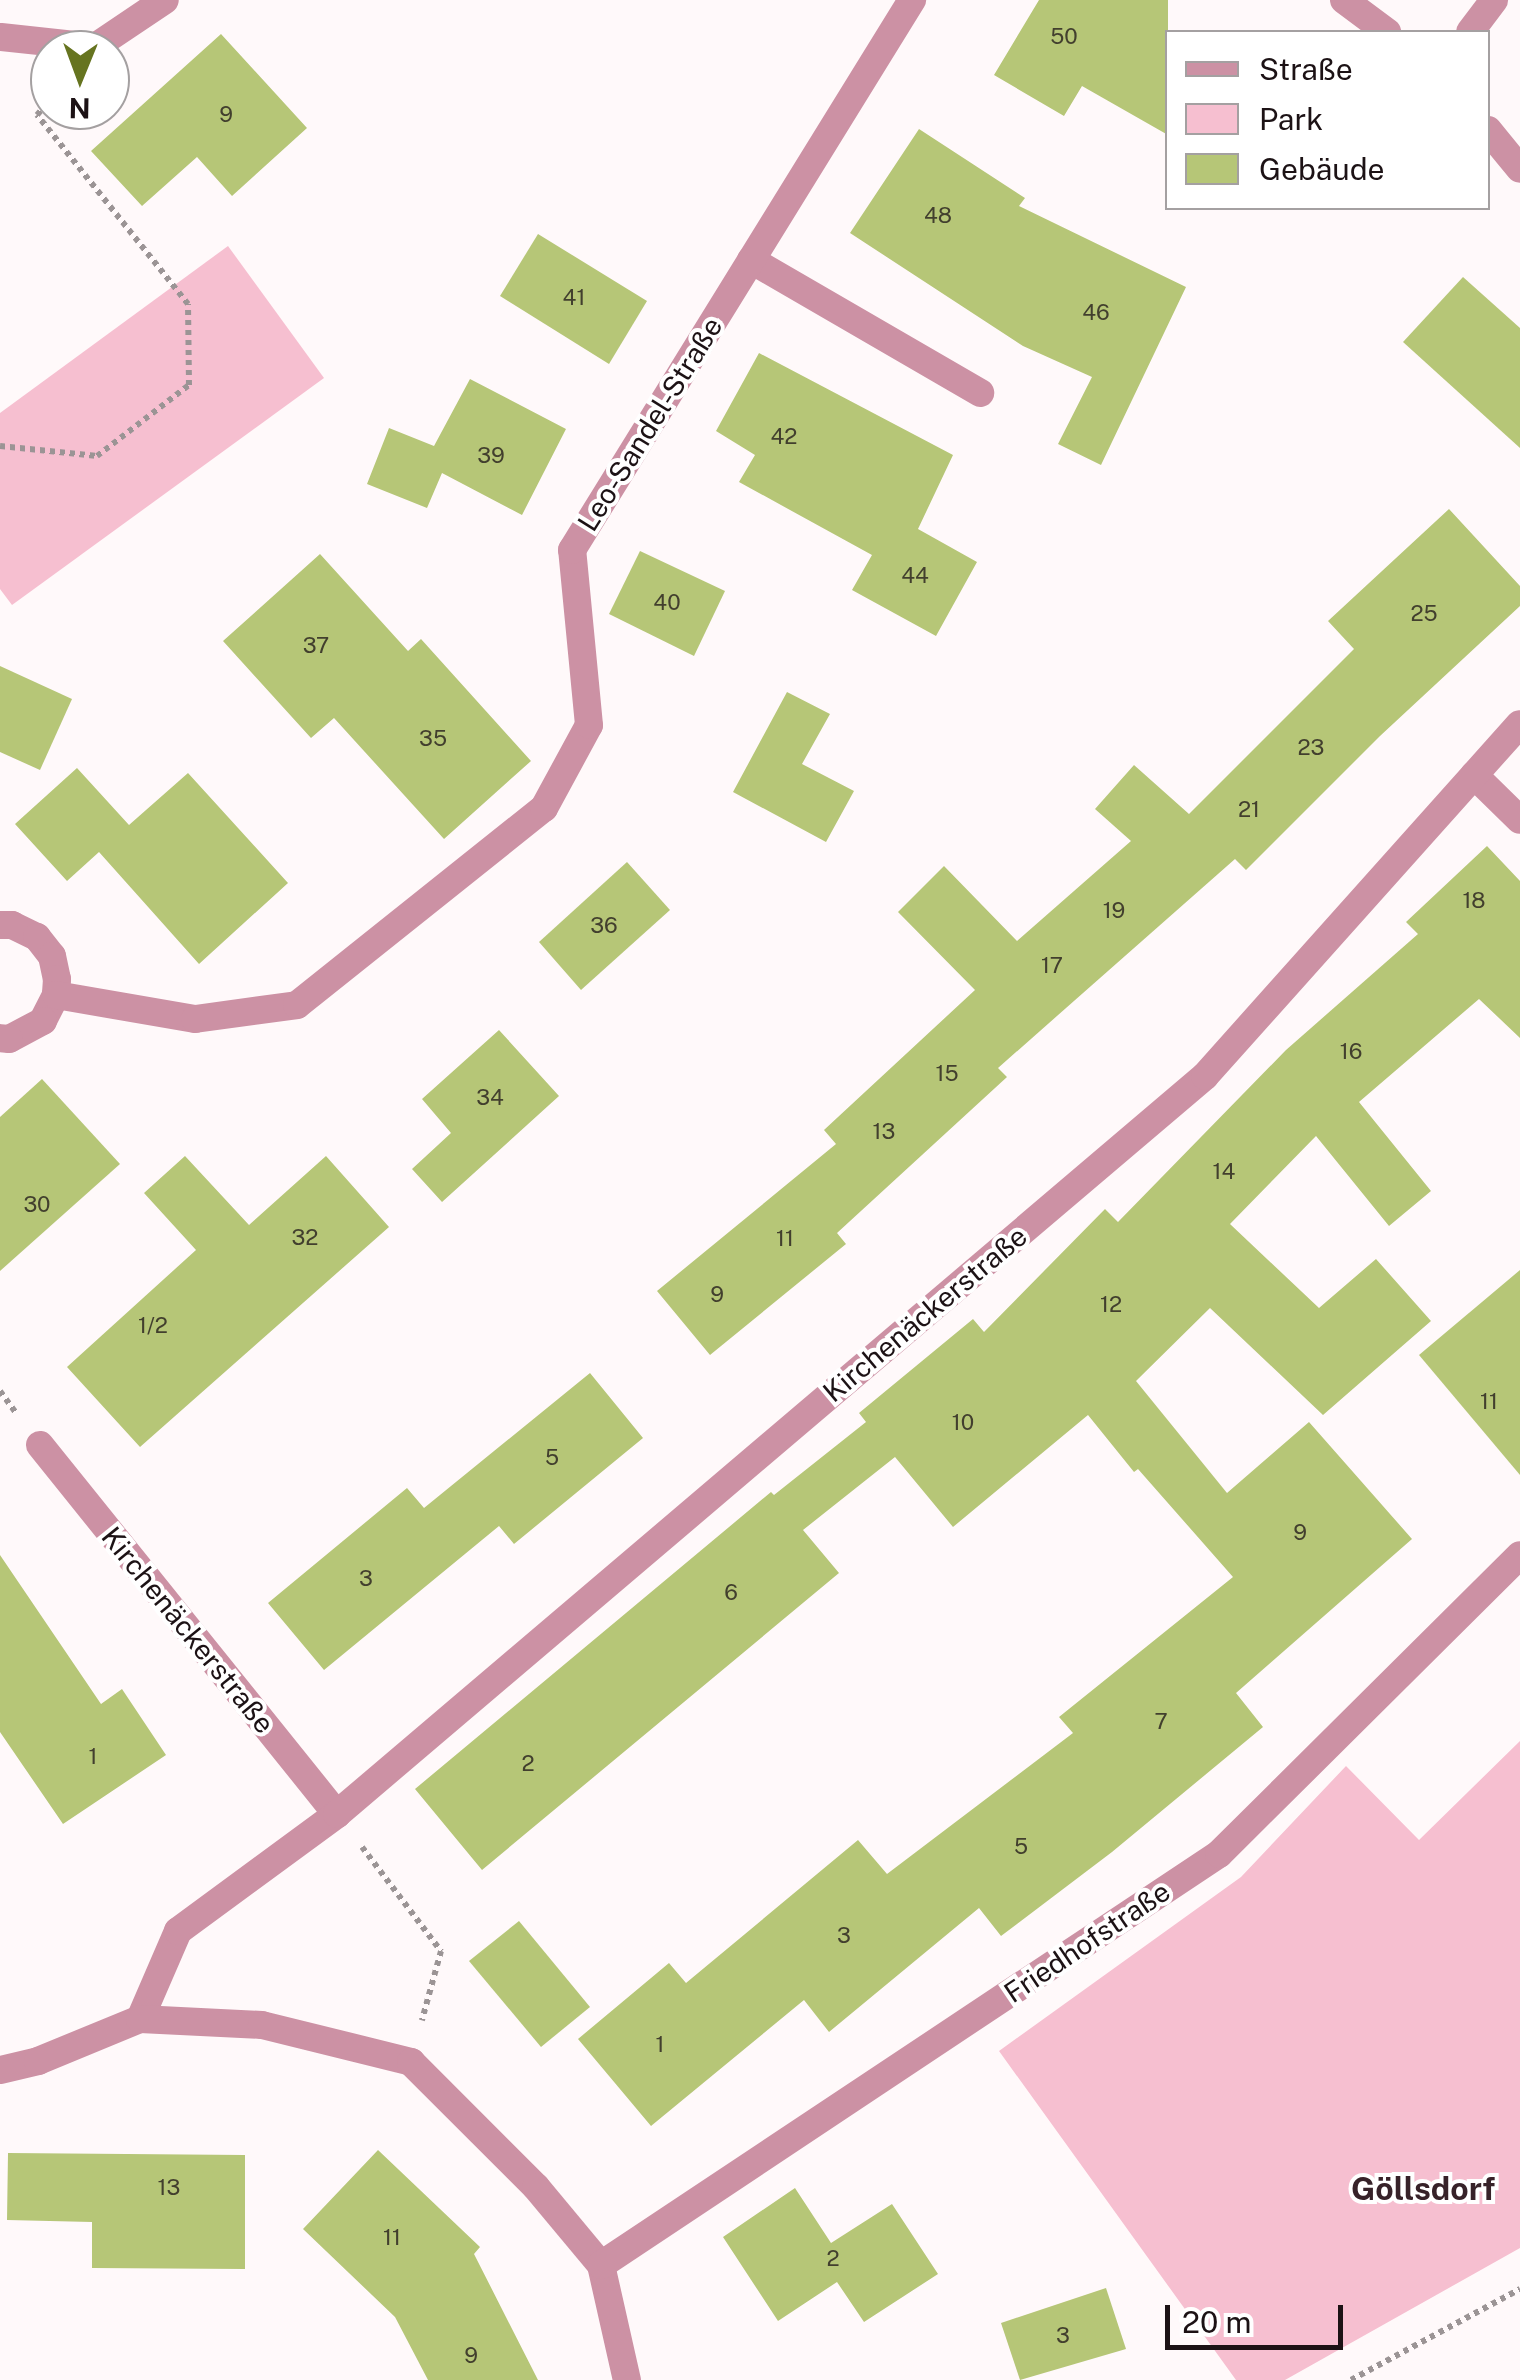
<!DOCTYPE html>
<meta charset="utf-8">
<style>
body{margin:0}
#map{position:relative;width:1520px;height:2380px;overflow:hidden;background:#fff9fa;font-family:"Public Sans",sans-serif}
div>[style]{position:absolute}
.green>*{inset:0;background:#f6bfd0}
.building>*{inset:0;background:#b6c677}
.path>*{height:6px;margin-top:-3px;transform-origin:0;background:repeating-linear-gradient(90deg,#9b9495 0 5px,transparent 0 10px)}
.service>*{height:28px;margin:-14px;padding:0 14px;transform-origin:14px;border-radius:14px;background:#cc91a4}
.minor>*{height:28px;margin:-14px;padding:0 14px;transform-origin:14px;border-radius:14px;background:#cc91a4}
span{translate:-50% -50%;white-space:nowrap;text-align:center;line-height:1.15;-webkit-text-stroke:8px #fff;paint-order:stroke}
.number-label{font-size:22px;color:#423f2e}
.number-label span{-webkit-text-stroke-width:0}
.street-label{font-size:28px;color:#1c1215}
.quarter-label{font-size:32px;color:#372229;font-weight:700}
.legend{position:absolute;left:1165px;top:30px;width:325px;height:180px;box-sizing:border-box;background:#fff;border:2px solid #a4a0a1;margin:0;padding:12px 18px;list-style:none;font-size:30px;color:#1c1215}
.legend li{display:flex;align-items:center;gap:20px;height:50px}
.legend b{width:50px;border:2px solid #a4a0a1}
.north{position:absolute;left:30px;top:30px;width:100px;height:100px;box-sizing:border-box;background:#fff;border:2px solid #a4a0a1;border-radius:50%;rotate:181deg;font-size:28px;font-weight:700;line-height:40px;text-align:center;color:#1c1215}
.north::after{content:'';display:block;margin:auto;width:35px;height:45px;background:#667420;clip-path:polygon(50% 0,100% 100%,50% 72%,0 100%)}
.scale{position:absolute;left:1165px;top:2305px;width:178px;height:45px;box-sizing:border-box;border:5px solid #1c1215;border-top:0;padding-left:12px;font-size:30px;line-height:35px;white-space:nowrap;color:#1c1215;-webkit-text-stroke:8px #fff;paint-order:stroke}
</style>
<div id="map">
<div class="green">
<i style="clip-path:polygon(228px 246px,324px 378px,12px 605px,0 589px,0 413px)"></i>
<i style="clip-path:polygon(1520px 1741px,1520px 2248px,1285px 2380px,1236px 2380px,999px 2051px,1241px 1877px,1346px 1766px,1419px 1840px)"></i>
</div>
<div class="building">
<i style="clip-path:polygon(1039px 0,1168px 0,1168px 135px,1082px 86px,1064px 116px,994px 75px)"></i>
<i style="clip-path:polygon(221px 34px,307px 128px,232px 196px,197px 157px,142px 206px,91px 151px)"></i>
<i style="clip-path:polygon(919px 129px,1025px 198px,1019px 206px,1186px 287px,1101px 465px,1058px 444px,1092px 377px,1023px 346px,850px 233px)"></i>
<i style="clip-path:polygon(538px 234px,647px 301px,609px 364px,500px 296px)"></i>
<i style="clip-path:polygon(1463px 277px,1520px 328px,1520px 448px,1403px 342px)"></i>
<i style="clip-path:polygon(759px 353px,953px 455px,918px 529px,977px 562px,936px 636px,852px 590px,872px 555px,739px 482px,755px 455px,716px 431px)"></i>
<i style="clip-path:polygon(470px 379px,566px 429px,522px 515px,442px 473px,427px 508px,367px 484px,389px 428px,434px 446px)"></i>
<i style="clip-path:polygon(1449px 509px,1520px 586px,1520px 606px,1380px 736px,1246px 870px,1235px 859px,998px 1068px,1007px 1077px,837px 1233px,846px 1244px,710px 1355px,657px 1291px,836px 1144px,824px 1130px,975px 990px,898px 912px,944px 866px,1017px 941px,1131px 841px,1095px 809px,1134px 765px,1189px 814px,1354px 649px,1328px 621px)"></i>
<i style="clip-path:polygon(640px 551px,725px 591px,694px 656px,609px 614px)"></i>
<i style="clip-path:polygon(320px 554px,408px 651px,421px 639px,531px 761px,444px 839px,334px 718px,311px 738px,223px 641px)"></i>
<i style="clip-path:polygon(0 666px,72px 699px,40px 770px,0 752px)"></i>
<i style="clip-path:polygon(787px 692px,830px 714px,802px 764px,854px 791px,826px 842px,733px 792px)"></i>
<i style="clip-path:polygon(77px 768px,129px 825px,188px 773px,288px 883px,199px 964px,99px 852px,67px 881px,15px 824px)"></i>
<i style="clip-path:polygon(1487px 846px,1520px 881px,1520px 1038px,1479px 999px,1359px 1102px,1431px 1191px,1389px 1226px,1316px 1136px,1230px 1224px,1319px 1308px,1376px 1259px,1431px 1321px,1323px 1415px,1210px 1308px,1136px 1381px,1227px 1493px,1309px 1422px,1412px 1539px,1236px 1693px,1263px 1727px,1112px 1852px,1001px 1936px,979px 1908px,829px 2032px,804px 2000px,651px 2126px,578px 2039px,669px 1963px,686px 1983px,858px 1840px,887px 1874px,1073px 1733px,1059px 1717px,1233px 1577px,1138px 1469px,1134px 1472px,1088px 1415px,953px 1527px,895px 1457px,803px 1530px,839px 1573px,482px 1870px,415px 1789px,771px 1492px,774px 1495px,866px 1422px,859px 1413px,973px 1319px,984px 1332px,1105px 1209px,1118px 1222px,1286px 1050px,1418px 934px,1406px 922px)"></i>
<i style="clip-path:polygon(627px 862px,670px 910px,581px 990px,539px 942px)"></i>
<i style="clip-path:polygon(499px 1030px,559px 1096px,442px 1202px,412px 1169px,451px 1133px,422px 1099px)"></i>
<i style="clip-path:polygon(42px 1079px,120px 1164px,0 1271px,0 1117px)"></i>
<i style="clip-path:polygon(185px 1156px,249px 1225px,326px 1156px,389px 1227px,140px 1447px,67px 1367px,196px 1250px,144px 1193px)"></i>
<i style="clip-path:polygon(1520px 1270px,1520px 1475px,1419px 1355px)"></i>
<i style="clip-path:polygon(590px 1373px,643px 1438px,514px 1544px,499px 1526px,324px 1670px,268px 1603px,407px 1488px,424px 1508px)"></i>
<i style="clip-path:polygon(0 1555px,101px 1704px,122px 1689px,166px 1755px,63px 1824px,0 1732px)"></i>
<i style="clip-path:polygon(519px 1921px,590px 2007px,541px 2047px,469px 1961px)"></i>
<i style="clip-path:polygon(378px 2150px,480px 2247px,474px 2254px,538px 2380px,428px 2380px,395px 2317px,303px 2229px)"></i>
<i style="clip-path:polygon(8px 2153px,245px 2155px,245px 2269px,92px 2268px,92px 2222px,7px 2220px)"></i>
<i style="clip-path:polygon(795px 2188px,831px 2243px,892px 2204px,938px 2274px,864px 2322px,837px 2282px,778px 2321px,723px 2237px)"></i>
<i style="clip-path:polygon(1106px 2288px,1126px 2349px,1020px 2380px,1001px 2323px)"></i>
</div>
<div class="path">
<i style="left:0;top:446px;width:98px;rotate:5.9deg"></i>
<i style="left:97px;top:456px;width:116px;rotate:-37.7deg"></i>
<i style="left:189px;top:385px;width:81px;rotate:-90.7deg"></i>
<i style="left:188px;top:304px;width:242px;rotate:-128.6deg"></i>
<i style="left:37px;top:115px;width:20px;rotate:-49deg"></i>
<i style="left:0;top:1391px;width:26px;rotate:54deg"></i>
<i style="left:362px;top:1847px;width:131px;rotate:52.8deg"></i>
<i style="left:441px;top:1951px;width:72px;rotate:105.4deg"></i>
<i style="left:1351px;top:2380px;width:192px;rotate:-28.3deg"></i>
</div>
<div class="service">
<i style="left:751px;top:260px;width:265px;rotate:30.1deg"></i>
<i style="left:1474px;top:775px;width:64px;rotate:44.4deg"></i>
<i style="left:40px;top:1445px;width:474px;rotate:51.2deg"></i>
</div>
<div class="minor">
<i style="left:1344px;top:0;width:54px;rotate:36.7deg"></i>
<i style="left:1470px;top:32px;width:40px;rotate:-53deg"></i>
<i style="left:1px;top:37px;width:95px;rotate:6.1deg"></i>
<i style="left:95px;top:47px;width:84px;rotate:-33.9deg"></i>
<i style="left:1488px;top:130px;width:50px;rotate:50.6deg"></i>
<i style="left:0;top:925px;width:12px"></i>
<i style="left:12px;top:925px;width:28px;rotate:26deg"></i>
<i style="left:37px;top:937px;width:24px;rotate:52deg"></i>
<i style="left:52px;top:956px;width:24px;rotate:78deg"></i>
<i style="left:57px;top:979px;width:16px;rotate:94deg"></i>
<i style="left:56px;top:995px;width:29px;rotate:117deg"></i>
<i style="left:43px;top:1021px;width:38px;rotate:152deg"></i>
<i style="left:9px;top:1039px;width:9px;rotate:-174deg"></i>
<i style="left:56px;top:995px;width:141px;rotate:9.8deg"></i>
<i style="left:195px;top:1019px;width:103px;rotate:-7.8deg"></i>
<i style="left:297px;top:1005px;width:316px;rotate:-38.6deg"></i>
<i style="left:544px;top:808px;width:94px;rotate:-61.5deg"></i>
<i style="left:589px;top:725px;width:176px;rotate:-95.5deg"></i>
<i style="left:572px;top:550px;width:647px;rotate:-58.28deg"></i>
<i style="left:140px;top:2019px;width:96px;rotate:-66.6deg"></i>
<i style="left:178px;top:1931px;width:197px;rotate:-36.3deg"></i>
<i style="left:337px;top:1814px;width:1139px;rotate:-40.37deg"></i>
<i style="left:1205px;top:1076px;width:472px;rotate:-48.2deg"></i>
<i style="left:0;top:2070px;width:39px;rotate:-13deg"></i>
<i style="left:38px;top:2061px;width:110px;rotate:-22.4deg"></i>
<i style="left:140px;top:2019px;width:122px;rotate:2.8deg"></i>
<i style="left:262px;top:2025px;width:154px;rotate:13.9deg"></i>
<i style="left:411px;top:2062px;width:177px;rotate:45deg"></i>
<i style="left:536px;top:2187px;width:102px;rotate:50.2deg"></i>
<i style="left:601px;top:2265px;width:118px;rotate:77.3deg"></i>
<i style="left:601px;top:2265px;width:742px;rotate:-33.63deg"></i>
<i style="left:1219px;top:1854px;width:424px;rotate:-44.8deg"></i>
</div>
<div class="number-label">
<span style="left:1064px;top:37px">50</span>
<span style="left:226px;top:115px">9</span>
<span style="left:938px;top:216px">48</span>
<span style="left:574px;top:298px">41</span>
<span style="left:1096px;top:313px">46</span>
<span style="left:784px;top:437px">42</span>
<span style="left:491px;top:456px">39</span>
<span style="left:915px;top:576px">44</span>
<span style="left:667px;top:603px">40</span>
<span style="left:1424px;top:614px">25</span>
<span style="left:316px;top:646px">37</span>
<span style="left:433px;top:739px">35</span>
<span style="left:1311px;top:748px">23</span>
<span style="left:1249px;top:810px">21</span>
<span style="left:1474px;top:901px">18</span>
<span style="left:1114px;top:911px">19</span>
<span style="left:604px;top:926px">36</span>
<span style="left:1052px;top:966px">17</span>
<span style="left:1351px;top:1052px">16</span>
<span style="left:947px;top:1074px">15</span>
<span style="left:490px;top:1098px">34</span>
<span style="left:884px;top:1132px">13</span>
<span style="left:1224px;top:1172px">14</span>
<span style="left:37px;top:1205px">30</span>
<span style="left:305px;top:1238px">32</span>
<span style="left:785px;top:1239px">11</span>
<span style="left:717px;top:1295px">9</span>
<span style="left:1111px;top:1305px">12</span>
<span style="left:153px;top:1326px">1/2</span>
<span style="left:1489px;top:1402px">11</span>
<span style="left:963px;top:1423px">10</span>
<span style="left:552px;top:1458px">5</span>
<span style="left:1300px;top:1533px">9</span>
<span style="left:366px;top:1579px">3</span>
<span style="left:731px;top:1593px">6</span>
<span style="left:1161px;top:1722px">7</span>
<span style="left:93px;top:1757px">1</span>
<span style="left:528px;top:1764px">2</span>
<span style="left:1021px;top:1847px">5</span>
<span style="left:844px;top:1936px">3</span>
<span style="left:660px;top:2045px">1</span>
<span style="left:169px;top:2188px">13</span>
<span style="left:392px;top:2238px">11</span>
<span style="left:833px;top:2259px">2</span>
<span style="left:1063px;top:2336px">3</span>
<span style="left:471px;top:2356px">9</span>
</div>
<div class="street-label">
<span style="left:650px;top:424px;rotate:-58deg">Leo-Sandel-Straße</span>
<span style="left:925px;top:1314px;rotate:-40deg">Kirchenäckerstraße</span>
<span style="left:188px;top:1630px;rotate:51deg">Kirchenäckerstraße</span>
<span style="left:1087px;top:1942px;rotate:-34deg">Friedhofstraße</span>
</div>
<div class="quarter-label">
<span style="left:1423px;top:2189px">Göllsdorf</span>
</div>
<ul class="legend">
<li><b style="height:12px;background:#cc91a4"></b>Straße</li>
<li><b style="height:28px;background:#f6bfd0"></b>Park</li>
<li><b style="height:28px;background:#b6c677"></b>Gebäude</li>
</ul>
<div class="north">N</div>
<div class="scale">20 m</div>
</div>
